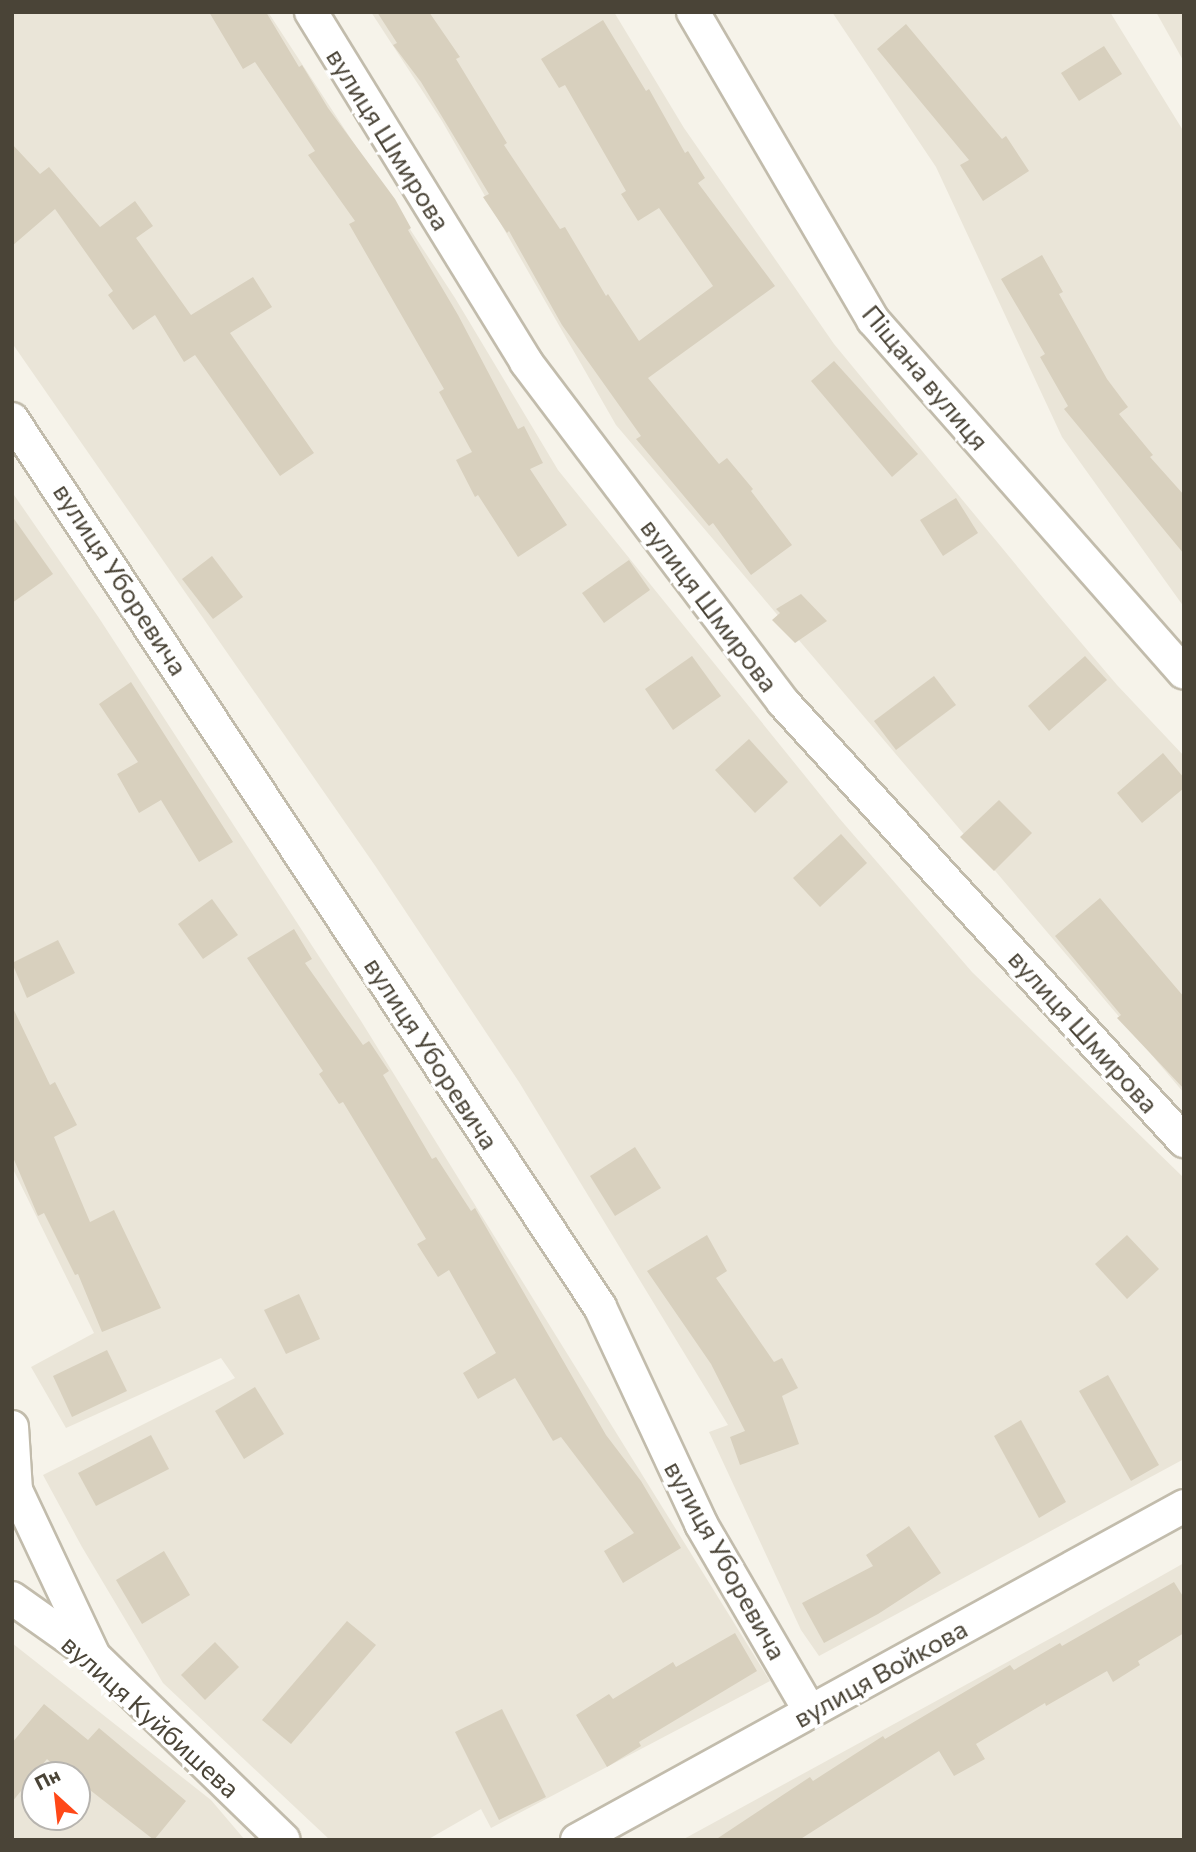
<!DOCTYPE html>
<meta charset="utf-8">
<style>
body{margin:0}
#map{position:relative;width:1196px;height:1852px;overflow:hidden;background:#f6f3ea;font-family:Commissioner,sans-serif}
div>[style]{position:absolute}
.residential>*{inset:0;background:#eae5d8}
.building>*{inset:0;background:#d8d0be}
.roads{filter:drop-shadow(2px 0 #c2bcac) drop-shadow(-2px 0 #c2bcac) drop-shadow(0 2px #c2bcac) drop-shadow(0 -2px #c2bcac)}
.minor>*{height:32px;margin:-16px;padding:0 16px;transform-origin:16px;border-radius:16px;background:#fff}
span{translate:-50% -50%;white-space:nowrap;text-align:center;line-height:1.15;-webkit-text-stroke:7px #fff;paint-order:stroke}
.street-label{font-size:26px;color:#4a4437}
.frame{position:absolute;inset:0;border:14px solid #4a4437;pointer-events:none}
.north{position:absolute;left:21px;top:1761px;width:70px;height:70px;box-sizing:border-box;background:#fff;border:2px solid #b7b4af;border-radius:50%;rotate:333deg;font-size:19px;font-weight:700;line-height:28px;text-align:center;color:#4a4437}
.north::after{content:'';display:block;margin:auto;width:24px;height:32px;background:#ff4818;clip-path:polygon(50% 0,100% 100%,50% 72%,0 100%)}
</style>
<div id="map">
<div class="residential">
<i style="clip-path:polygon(12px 12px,268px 12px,455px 298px,558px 470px,839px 818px,972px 972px,1184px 1178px,1184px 1459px,819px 1656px,801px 1630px,709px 1432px,728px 1425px,519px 1082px,376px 867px,12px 343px)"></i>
<i style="clip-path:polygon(371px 12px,614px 12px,684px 128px,834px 344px,1049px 605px,1117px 685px,1184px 756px,1184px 1093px,616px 425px,442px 121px)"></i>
<i style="clip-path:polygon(832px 12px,1110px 12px,1184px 132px,1184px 607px,1062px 437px,936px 167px)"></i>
<i style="clip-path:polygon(1156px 12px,1184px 12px,1184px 62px)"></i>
<i style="clip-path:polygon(12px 492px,99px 618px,361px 1021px,770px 1681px,491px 1828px,481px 1809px,427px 1840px,330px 1840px,163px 1683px,82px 1547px,43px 1475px,235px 1378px,221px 1358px,66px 1428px,31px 1367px,94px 1333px,12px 1167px)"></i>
<i style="clip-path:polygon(1184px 1563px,1184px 1840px,682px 1840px,1064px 1631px)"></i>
<i style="clip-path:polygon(evenodd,12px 1643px,211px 1800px,245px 1840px,12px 1840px,12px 1643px,35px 1775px,77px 1775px,77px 1817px,35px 1817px,35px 1775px)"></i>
</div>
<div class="building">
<i style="clip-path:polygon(209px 12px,266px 12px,299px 67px,302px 65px,328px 108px,395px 199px,411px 228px,408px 230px,458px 315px,518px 429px,524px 426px,543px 463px,530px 469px,567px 525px,518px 557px,478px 495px,475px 497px,456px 460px,472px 452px,439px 392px,444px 389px,349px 224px,355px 221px,308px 155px,315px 151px,255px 62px,243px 69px)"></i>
<i style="clip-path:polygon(377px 12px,429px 12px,460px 57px,456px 59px,507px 143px,504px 145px,560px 229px,565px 227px,606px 296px,608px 294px,639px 341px,713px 286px,659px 208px,638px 221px,621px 194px,626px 191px,565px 85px,559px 88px,541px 59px,603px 20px,646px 91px,649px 89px,685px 153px,688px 151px,705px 178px,698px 183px,775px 286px,648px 378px,719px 464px,727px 458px,753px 489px,751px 491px,792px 545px,751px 575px,713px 523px,709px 526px,636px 439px,641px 436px,562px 325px,509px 231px,507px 233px,483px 197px,489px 194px,421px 82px,393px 45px,397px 43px)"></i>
<i style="clip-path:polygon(906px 24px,1002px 139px,1006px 136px,1029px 171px,983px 201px,960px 165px,969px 160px,877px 49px)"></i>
<i style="clip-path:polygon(1104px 46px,1122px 74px,1079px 101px,1061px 73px)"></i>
<i style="clip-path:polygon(12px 144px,40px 174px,49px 167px,100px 227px,135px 201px,153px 226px,136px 238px,191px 315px,253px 277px,272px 307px,230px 333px,314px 453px,280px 476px,195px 355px,184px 362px,155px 315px,133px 330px,108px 295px,113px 291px,55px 209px,12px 246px)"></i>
<i style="clip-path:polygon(1042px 255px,1063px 292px,1059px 294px,1107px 379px,1128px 407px,1119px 414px,1153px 455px,1150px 457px,1184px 495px,1184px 554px,1064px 409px,1068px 406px,1040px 357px,1045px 354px,1001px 279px)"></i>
<i style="clip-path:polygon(834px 361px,918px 454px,892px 477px,811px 381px)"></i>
<i style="clip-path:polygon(956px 498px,978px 533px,943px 556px,920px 520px)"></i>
<i style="clip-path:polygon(12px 516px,53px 574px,12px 603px)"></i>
<i style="clip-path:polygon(212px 556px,243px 597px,213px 619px,182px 579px)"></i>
<i style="clip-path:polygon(629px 560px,650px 590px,604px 623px,582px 593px)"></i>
<i style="clip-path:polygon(801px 594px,827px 621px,795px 643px,772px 620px,780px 613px,776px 609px)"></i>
<i style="clip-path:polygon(692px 656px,721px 696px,673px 730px,645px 689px)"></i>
<i style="clip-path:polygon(1085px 656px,1107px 680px,1049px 731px,1028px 706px)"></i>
<i style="clip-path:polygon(934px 676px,956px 705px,896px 750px,874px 721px)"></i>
<i style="clip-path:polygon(131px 682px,233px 842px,199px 862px,161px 800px,139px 813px,117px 774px,138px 762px,99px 704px)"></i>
<i style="clip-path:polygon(749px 739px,788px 782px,755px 813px,715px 770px)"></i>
<i style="clip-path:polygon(1163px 753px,1184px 778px,1184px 788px,1142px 823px,1117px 793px)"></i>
<i style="clip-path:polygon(999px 800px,1032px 833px,994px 871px,960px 837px)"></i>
<i style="clip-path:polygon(841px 834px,867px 863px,820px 907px,793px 878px)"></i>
<i style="clip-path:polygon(1100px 898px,1184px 997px,1184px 1089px,1117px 1018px,1121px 1015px,1055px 936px)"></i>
<i style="clip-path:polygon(212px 899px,238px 935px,203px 959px,178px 924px)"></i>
<i style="clip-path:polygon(294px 929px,312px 959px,305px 963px,363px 1045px,369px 1041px,389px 1071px,383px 1075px,432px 1159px,436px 1157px,471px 1211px,475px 1208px,606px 1435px,641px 1481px,681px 1548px,623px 1583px,604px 1551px,634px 1533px,561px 1437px,553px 1441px,515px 1378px,478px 1399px,463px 1373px,496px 1353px,449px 1270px,438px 1277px,417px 1244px,426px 1239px,343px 1102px,339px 1104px,319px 1074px,323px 1071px,247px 958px)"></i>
<i style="clip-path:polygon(58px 940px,75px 973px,27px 998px,12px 963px)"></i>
<i style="clip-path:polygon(12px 1006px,50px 1085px,55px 1082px,77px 1125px,54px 1137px,90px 1222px,114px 1210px,161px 1308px,102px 1332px,78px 1274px,75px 1275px,44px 1213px,38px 1216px,12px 1155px)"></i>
<i style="clip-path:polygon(635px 1147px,661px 1188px,615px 1216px,590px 1176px)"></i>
<i style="clip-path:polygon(707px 1235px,727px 1271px,716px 1278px,774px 1362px,782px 1358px,798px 1388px,782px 1396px,799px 1444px,740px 1465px,730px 1437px,745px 1431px,711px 1364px,647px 1271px)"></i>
<i style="clip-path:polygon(1127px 1235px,1159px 1269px,1127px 1299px,1095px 1264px)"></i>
<i style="clip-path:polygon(299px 1294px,320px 1339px,286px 1354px,264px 1310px)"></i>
<i style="clip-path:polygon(107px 1350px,127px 1391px,72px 1417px,53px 1376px)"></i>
<i style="clip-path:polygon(1108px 1375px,1159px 1465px,1131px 1481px,1079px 1391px)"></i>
<i style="clip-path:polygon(255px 1387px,284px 1434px,244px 1459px,215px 1411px)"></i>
<i style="clip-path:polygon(1021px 1420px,1066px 1502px,1039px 1518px,994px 1436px)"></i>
<i style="clip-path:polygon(151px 1435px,169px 1469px,96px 1506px,78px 1473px)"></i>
<i style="clip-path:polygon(909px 1526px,941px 1573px,878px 1614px,824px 1643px,802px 1603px,873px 1566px,866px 1555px)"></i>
<i style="clip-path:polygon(164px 1551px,190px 1595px,142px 1624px,116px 1580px)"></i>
<i style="clip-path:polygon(1174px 1582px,1184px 1598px,1184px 1633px,1138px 1661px,1140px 1665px,1113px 1682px,1107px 1671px,1046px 1706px,1045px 1703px,976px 1744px,985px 1759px,954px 1776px,939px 1751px,799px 1840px,715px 1840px,810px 1777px,813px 1781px,883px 1736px,885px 1739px,1010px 1665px,1014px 1670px,1060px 1643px,1062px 1646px)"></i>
<i style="clip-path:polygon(347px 1621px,376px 1645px,291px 1744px,262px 1720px)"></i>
<i style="clip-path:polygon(735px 1633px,757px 1671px,639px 1742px,641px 1746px,607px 1767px,576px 1715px,609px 1694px,613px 1699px,673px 1662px,676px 1667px)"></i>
<i style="clip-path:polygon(215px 1642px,239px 1667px,205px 1700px,181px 1675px)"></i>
<i style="clip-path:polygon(44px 1704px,88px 1740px,99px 1728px,186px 1801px,154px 1840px,90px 1790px,86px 1794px,77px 1786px,77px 1775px,65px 1775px,47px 1759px,12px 1802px,12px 1743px)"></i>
<i style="clip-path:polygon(502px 1709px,546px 1797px,499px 1820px,455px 1732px)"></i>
</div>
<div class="roads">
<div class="minor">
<i style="left:311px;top:12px;width:411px;rotate:58.4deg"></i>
<i style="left:526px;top:362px;width:426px;rotate:52.9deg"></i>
<i style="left:783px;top:702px;width:595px;rotate:47.59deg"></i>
<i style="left:693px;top:12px;width:357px;rotate:59.7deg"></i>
<i style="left:873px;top:320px;width:470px;rotate:48.6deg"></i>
<i style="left:12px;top:419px;width:1065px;rotate:56.49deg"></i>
<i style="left:600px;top:1307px;width:239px;rotate:65deg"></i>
<i style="left:701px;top:1524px;width:216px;rotate:59.8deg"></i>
<i style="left:12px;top:1427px;width:63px;rotate:86.4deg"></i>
<i style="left:16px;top:1490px;width:181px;rotate:64.8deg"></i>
<i style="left:12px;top:1598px;width:100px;rotate:35.3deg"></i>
<i style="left:94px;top:1656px;width:264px;rotate:44.1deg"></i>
<i style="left:577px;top:1840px;width:693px;rotate:-28.82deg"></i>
</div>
</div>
<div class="street-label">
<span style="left:389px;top:139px;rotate:58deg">вулиця Шмирова</span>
<span style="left:926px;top:377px;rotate:50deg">Піщана вулиця</span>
<span style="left:121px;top:579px;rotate:57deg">вулиця Уборевича</span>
<span style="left:710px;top:605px;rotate:53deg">вулиця Шмирова</span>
<span style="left:1084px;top:1031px;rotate:48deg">вулиця Шмирова</span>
<span style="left:432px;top:1053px;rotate:57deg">вулиця Уборевича</span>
<span style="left:726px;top:1560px;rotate:61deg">вулиця Уборевича</span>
<span style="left:880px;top:1673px;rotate:-29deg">вулиця Войкова</span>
<span style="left:151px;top:1716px;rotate:42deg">вулиця Куйбишева</span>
</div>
<div class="frame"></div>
<div class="north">Пн</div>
</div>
